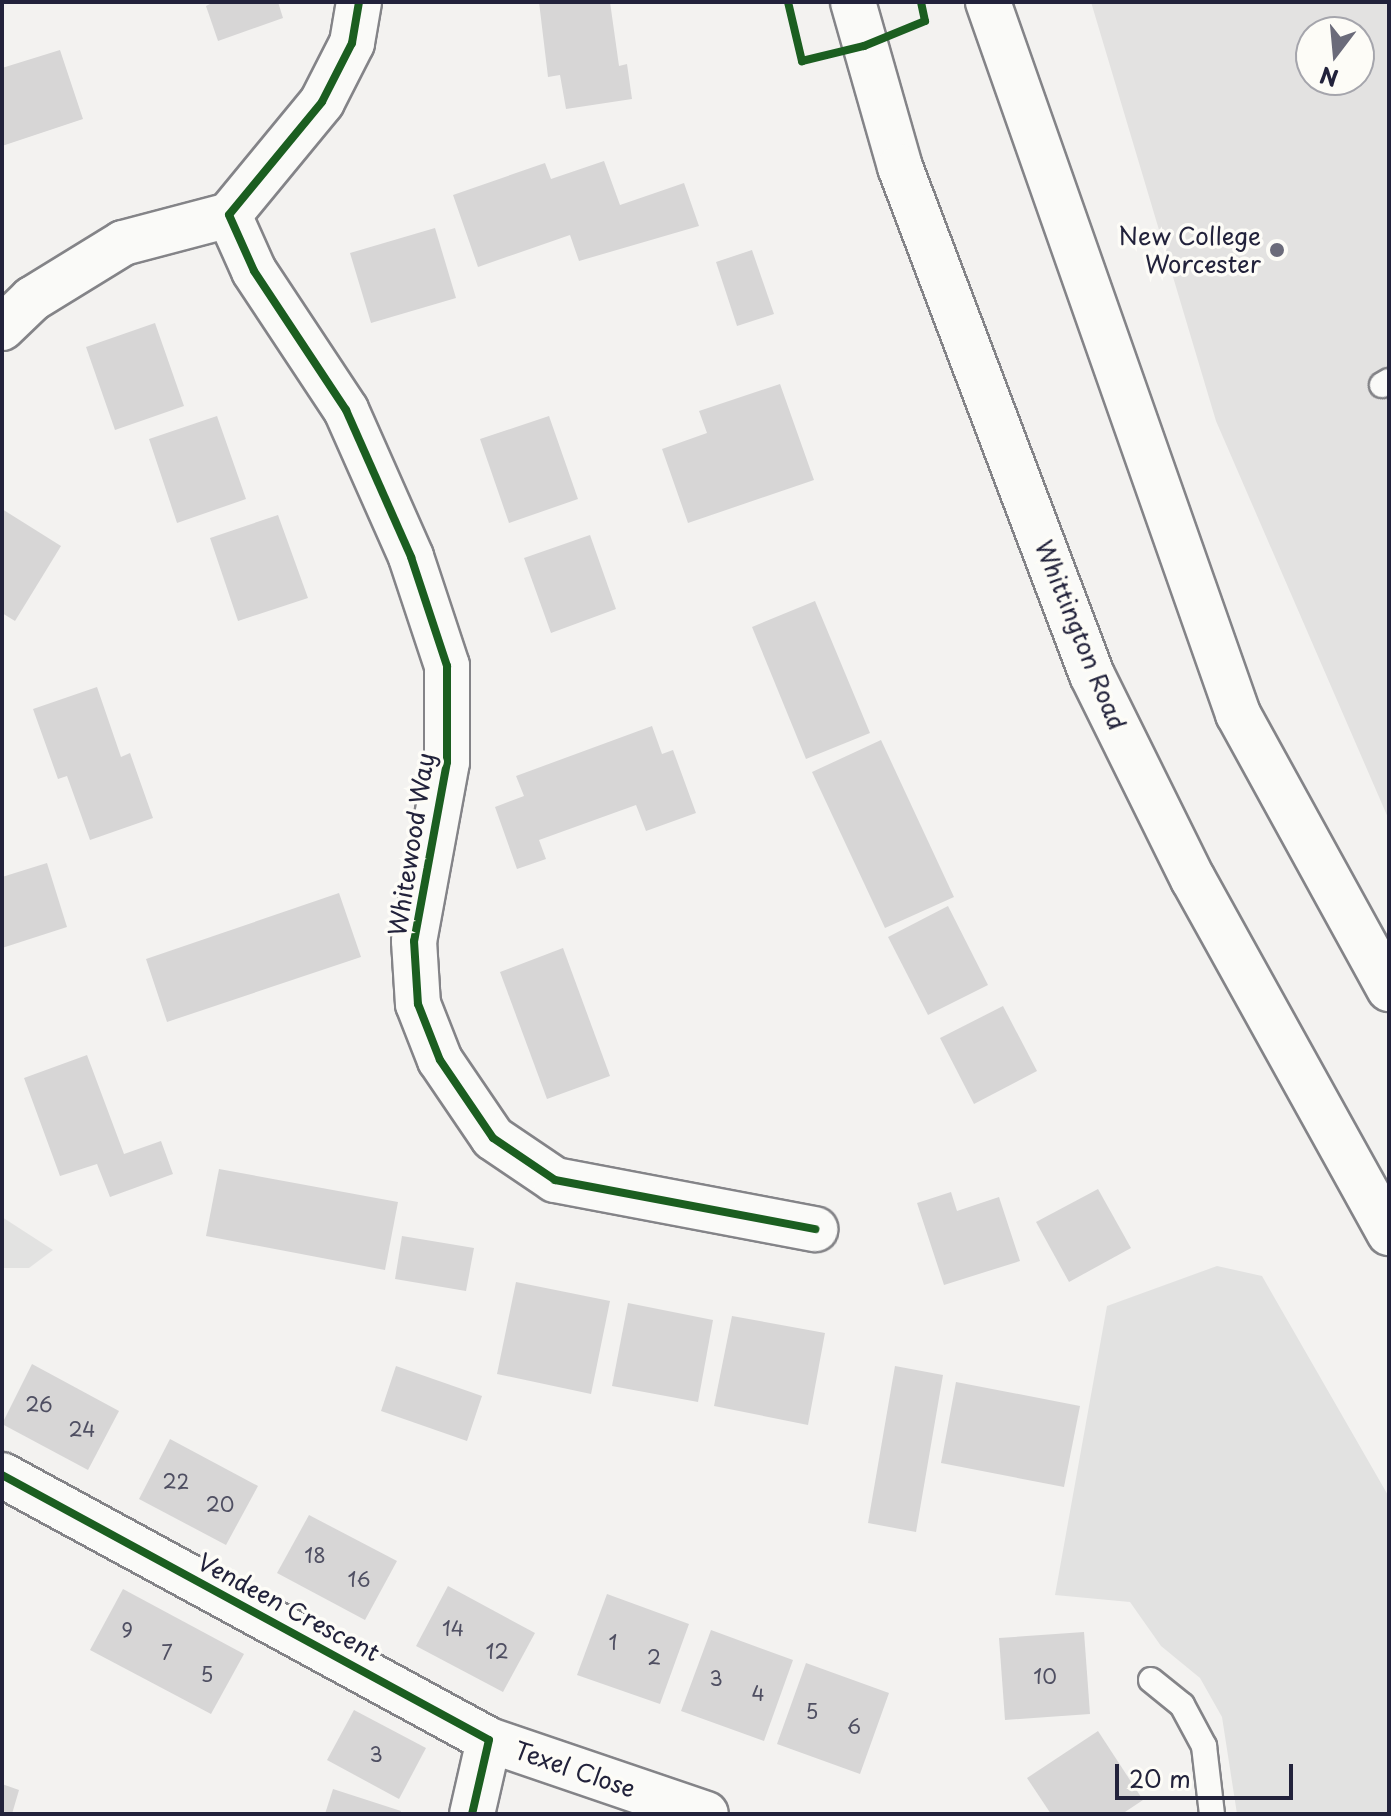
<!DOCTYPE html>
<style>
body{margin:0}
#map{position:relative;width:1391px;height:1816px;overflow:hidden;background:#f3f2f0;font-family:"Playpen Sans",sans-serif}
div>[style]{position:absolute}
.built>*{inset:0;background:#e3e2e1}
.green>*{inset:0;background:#e2e2e1}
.building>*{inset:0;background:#d7d6d6}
.roads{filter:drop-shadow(2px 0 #848488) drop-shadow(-2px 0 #848488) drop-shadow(0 2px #848488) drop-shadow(0 -2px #848488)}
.lane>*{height:24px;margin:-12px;padding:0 12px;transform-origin:12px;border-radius:12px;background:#fafaf8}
.street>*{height:44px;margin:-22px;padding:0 22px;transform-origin:22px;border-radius:22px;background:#fafaf8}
.primary>*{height:44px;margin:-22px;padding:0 22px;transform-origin:22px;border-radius:22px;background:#fafaf8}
.cycleway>*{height:8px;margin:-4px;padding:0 4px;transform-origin:4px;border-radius:4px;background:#1b5e20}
.dots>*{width:22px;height:22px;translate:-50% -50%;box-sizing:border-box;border:4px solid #fdfcf7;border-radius:50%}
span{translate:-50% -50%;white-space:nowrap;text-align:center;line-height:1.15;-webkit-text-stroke:7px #fdfcf7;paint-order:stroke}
.number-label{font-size:20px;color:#4f4f62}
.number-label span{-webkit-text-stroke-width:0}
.poi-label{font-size:24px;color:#22223b}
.right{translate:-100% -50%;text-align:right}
.street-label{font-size:24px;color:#22223b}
.frame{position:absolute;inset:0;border:4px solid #22223b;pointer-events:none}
.north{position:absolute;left:1295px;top:16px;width:80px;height:80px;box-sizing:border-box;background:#fdfcf7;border:2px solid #a5a5ac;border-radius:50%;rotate:196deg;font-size:22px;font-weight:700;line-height:32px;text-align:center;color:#22223b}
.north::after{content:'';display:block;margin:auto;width:28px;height:36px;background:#6b6b7a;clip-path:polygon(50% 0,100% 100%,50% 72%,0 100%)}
.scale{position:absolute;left:1115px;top:1764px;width:178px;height:36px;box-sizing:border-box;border:4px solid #22223b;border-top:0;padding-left:10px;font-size:24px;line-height:28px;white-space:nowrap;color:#22223b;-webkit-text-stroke:6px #fdfcf7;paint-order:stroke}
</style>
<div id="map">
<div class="built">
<i style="clip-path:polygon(evenodd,1091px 2px,1389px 2px,1389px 820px,1216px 421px,1091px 2px,1311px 32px,1359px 32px,1359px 80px,1311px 80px,1311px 32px)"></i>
</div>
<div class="green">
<i style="clip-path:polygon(2px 1217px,53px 1250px,29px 1268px,2px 1268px)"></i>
<i style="clip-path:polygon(1217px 1266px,1262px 1276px,1389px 1497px,1387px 1814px,1237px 1814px,1222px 1717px,1200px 1678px,1161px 1646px,1130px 1602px,1055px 1595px,1107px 1306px)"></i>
</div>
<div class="building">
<i style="clip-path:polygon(214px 2px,278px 2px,283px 18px,218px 41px,206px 6px)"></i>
<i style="clip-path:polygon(539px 2px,610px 2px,619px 66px,627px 64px,632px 99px,566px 109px,560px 75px,548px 77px)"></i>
<i style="clip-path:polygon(60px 50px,83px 119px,2px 146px,2px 68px)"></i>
<i style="clip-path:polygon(604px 161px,620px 205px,684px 183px,699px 226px,579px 261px,570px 235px,478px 267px,453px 195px,545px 163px,551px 179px)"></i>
<i style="clip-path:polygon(435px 228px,456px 298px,371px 323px,350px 253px)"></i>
<i style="clip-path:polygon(752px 250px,774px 314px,737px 326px,716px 262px)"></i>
<i style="clip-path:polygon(155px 323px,184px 406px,115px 430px,86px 347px)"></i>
<i style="clip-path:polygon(780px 384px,814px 480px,688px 523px,662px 449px,707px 433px,699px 411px)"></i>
<i style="clip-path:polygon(217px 416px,246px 499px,177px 523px,149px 439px)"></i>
<i style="clip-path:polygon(549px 416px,578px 499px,509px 523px,480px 439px)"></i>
<i style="clip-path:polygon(2px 509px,61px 546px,15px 621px,2px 613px)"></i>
<i style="clip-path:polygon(278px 515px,308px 598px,238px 621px,210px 538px)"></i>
<i style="clip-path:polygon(590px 535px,616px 609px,551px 633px,524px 558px)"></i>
<i style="clip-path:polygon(815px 601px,870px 733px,806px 759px,752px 627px)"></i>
<i style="clip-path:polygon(97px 687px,121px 757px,130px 753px,153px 818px,90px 840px,67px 776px,58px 779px,33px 709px)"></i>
<i style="clip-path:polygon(652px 726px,662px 754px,673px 750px,696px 813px,646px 831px,636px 805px,539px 840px,546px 859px,517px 869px,495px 807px,524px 796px,516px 776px)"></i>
<i style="clip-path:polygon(881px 740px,954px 897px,885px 928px,812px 772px)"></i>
<i style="clip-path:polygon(47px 863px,67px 927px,2px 948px,2px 877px)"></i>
<i style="clip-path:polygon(339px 893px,361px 957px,167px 1022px,146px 959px)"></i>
<i style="clip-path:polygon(948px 906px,988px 985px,928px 1015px,888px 937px)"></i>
<i style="clip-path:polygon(563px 948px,610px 1076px,547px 1099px,500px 972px)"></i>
<i style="clip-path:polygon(1003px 1006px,1037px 1071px,974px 1104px,940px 1038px)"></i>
<i style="clip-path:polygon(87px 1055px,124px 1154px,161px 1141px,173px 1174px,110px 1197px,97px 1164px,60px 1176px,24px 1078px)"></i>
<i style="clip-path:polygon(219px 1169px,398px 1202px,385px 1270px,206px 1236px)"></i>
<i style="clip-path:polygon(1098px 1189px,1131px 1248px,1069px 1282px,1036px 1222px)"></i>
<i style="clip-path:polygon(951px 1192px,957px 1211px,999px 1197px,1020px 1261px,944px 1285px,917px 1203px)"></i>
<i style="clip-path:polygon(402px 1236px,474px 1248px,466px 1291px,395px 1279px)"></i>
<i style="clip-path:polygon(516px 1282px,610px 1301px,591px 1394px,497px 1374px)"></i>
<i style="clip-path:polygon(628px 1303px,713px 1320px,698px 1402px,612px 1386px)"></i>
<i style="clip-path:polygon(732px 1316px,825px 1333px,808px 1425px,714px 1406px)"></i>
<i style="clip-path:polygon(32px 1364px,119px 1411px,88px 1470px,2px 1424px)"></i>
<i style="clip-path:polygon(396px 1366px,482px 1396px,467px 1441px,381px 1411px)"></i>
<i style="clip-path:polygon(895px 1366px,943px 1375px,916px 1532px,868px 1523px)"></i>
<i style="clip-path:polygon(956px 1382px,1080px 1406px,1064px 1487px,941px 1463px)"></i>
<i style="clip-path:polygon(170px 1439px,258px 1486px,226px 1545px,139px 1499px)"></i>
<i style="clip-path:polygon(309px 1515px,397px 1561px,365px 1620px,277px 1573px)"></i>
<i style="clip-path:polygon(448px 1586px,535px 1633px,503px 1692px,416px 1646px)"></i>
<i style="clip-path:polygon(123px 1589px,244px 1654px,211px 1714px,90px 1650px)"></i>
<i style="clip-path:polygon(607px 1594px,689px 1624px,660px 1704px,577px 1675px)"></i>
<i style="clip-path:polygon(711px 1630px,793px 1660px,764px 1741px,681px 1711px)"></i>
<i style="clip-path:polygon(1084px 1632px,1090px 1714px,1005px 1720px,999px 1638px)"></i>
<i style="clip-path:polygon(806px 1663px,889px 1693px,860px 1774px,777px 1744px)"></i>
<i style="clip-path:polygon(354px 1710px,426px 1748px,399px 1799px,327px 1760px)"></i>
<i style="clip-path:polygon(1098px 1731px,1143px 1800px,1122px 1814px,1051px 1814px,1027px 1778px)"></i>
<i style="clip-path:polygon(2px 1784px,19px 1790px,12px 1814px,2px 1814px)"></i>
<i style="clip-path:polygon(333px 1789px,401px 1811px,400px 1814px,325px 1814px)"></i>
</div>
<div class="roads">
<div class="lane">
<i style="left:1382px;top:385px;width:8px;rotate:-30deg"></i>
<i style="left:1151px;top:1680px;width:40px;rotate:39deg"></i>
<i style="left:1182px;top:1705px;width:47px;rotate:61.8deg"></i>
<i style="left:1204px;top:1746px;width:68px;rotate:83.3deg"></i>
</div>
<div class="street">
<i style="left:359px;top:2px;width:42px;rotate:99.7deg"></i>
<i style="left:352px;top:43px;width:66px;rotate:117deg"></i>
<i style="left:322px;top:102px;width:146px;rotate:129.5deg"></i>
<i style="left:229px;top:215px;width:61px;rotate:65.9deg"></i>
<i style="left:254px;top:271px;width:167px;rotate:56.5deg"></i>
<i style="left:346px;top:410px;width:161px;rotate:66.1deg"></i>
<i style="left:411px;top:557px;width:115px;rotate:71.7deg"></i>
<i style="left:447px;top:666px;width:96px;rotate:90deg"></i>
<i style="left:447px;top:762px;width:182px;rotate:100.4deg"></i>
<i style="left:414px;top:941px;width:63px;rotate:86.4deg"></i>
<i style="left:418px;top:1004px;width:60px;rotate:68.6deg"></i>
<i style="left:440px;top:1060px;width:94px;rotate:55.8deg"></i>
<i style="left:493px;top:1138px;width:75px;rotate:34.1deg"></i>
<i style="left:555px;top:1180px;width:265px;rotate:10.7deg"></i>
<i style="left:2px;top:328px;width:42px;rotate:-44deg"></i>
<i style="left:32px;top:299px;width:107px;rotate:-31.6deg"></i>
<i style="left:123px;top:243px;width:110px;rotate:-14.8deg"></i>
<i style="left:2px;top:1475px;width:554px;rotate:28.55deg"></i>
<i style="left:489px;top:1740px;width:76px;rotate:102.9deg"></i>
<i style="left:489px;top:1740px;width:229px;rotate:18.8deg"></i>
</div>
<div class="primary">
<i style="left:853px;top:2px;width:172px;rotate:74.1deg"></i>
<i style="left:900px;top:167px;width:543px;rotate:69.3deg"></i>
<i style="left:1092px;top:675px;width:228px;rotate:63.7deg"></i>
<i style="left:1193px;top:879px;width:405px;rotate:61deg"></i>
<i style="left:988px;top:2px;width:755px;rotate:70.65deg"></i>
<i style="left:1238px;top:714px;width:314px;rotate:61.2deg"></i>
</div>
</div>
<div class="cycleway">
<i style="left:359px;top:2px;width:42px;rotate:99.7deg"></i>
<i style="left:352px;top:43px;width:66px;rotate:117deg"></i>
<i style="left:322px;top:102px;width:146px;rotate:129.5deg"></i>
<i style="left:229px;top:215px;width:61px;rotate:65.9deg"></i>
<i style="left:254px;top:271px;width:167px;rotate:56.5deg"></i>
<i style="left:346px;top:410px;width:161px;rotate:66.1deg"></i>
<i style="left:411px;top:557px;width:115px;rotate:71.7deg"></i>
<i style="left:447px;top:666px;width:96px;rotate:90deg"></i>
<i style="left:447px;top:762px;width:182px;rotate:100.4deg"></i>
<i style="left:414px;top:941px;width:63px;rotate:86.4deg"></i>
<i style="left:418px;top:1004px;width:60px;rotate:68.6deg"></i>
<i style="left:440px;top:1060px;width:94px;rotate:55.8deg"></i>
<i style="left:493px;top:1138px;width:75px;rotate:34.1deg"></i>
<i style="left:555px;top:1180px;width:265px;rotate:10.7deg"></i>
<i style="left:788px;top:2px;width:61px;rotate:76.7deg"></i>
<i style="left:802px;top:61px;width:64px;rotate:-13.6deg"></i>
<i style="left:864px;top:46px;width:66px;rotate:-22.3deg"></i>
<i style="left:925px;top:21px;width:19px;rotate:-102deg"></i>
<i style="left:2px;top:1475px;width:554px;rotate:28.55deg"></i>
<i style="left:489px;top:1740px;width:76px;rotate:102.9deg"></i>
</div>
<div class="dots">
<i style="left:1277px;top:250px;background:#6b6b7a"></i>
</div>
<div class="number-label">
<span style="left:39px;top:1404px">26</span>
<span style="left:82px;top:1429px">24</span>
<span style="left:176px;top:1481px">22</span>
<span style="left:220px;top:1504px">20</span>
<span style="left:315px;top:1555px">18</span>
<span style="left:359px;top:1579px">16</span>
<span style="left:453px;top:1628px">14</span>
<span style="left:127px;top:1630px">9</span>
<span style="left:613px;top:1642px">1</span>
<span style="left:497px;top:1651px">12</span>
<span style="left:167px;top:1652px">7</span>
<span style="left:654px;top:1657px">2</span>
<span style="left:207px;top:1674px">5</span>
<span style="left:1045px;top:1676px">10</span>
<span style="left:716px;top:1678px">3</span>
<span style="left:758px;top:1693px">4</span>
<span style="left:812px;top:1711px">5</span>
<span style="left:854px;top:1726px">6</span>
<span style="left:376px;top:1754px">3</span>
</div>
<div class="poi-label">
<span class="right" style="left:1261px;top:250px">New College<br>Worcester</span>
</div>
<div class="street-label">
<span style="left:1081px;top:635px;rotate:68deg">Whittington Road</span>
<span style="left:411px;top:844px;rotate:-81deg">Whitewood Way</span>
<span style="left:289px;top:1607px;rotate:28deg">Vendeen Crescent</span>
<span style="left:575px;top:1769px;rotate:19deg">Texel Close</span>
</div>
<div class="frame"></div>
<div class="north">N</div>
<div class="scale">20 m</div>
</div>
